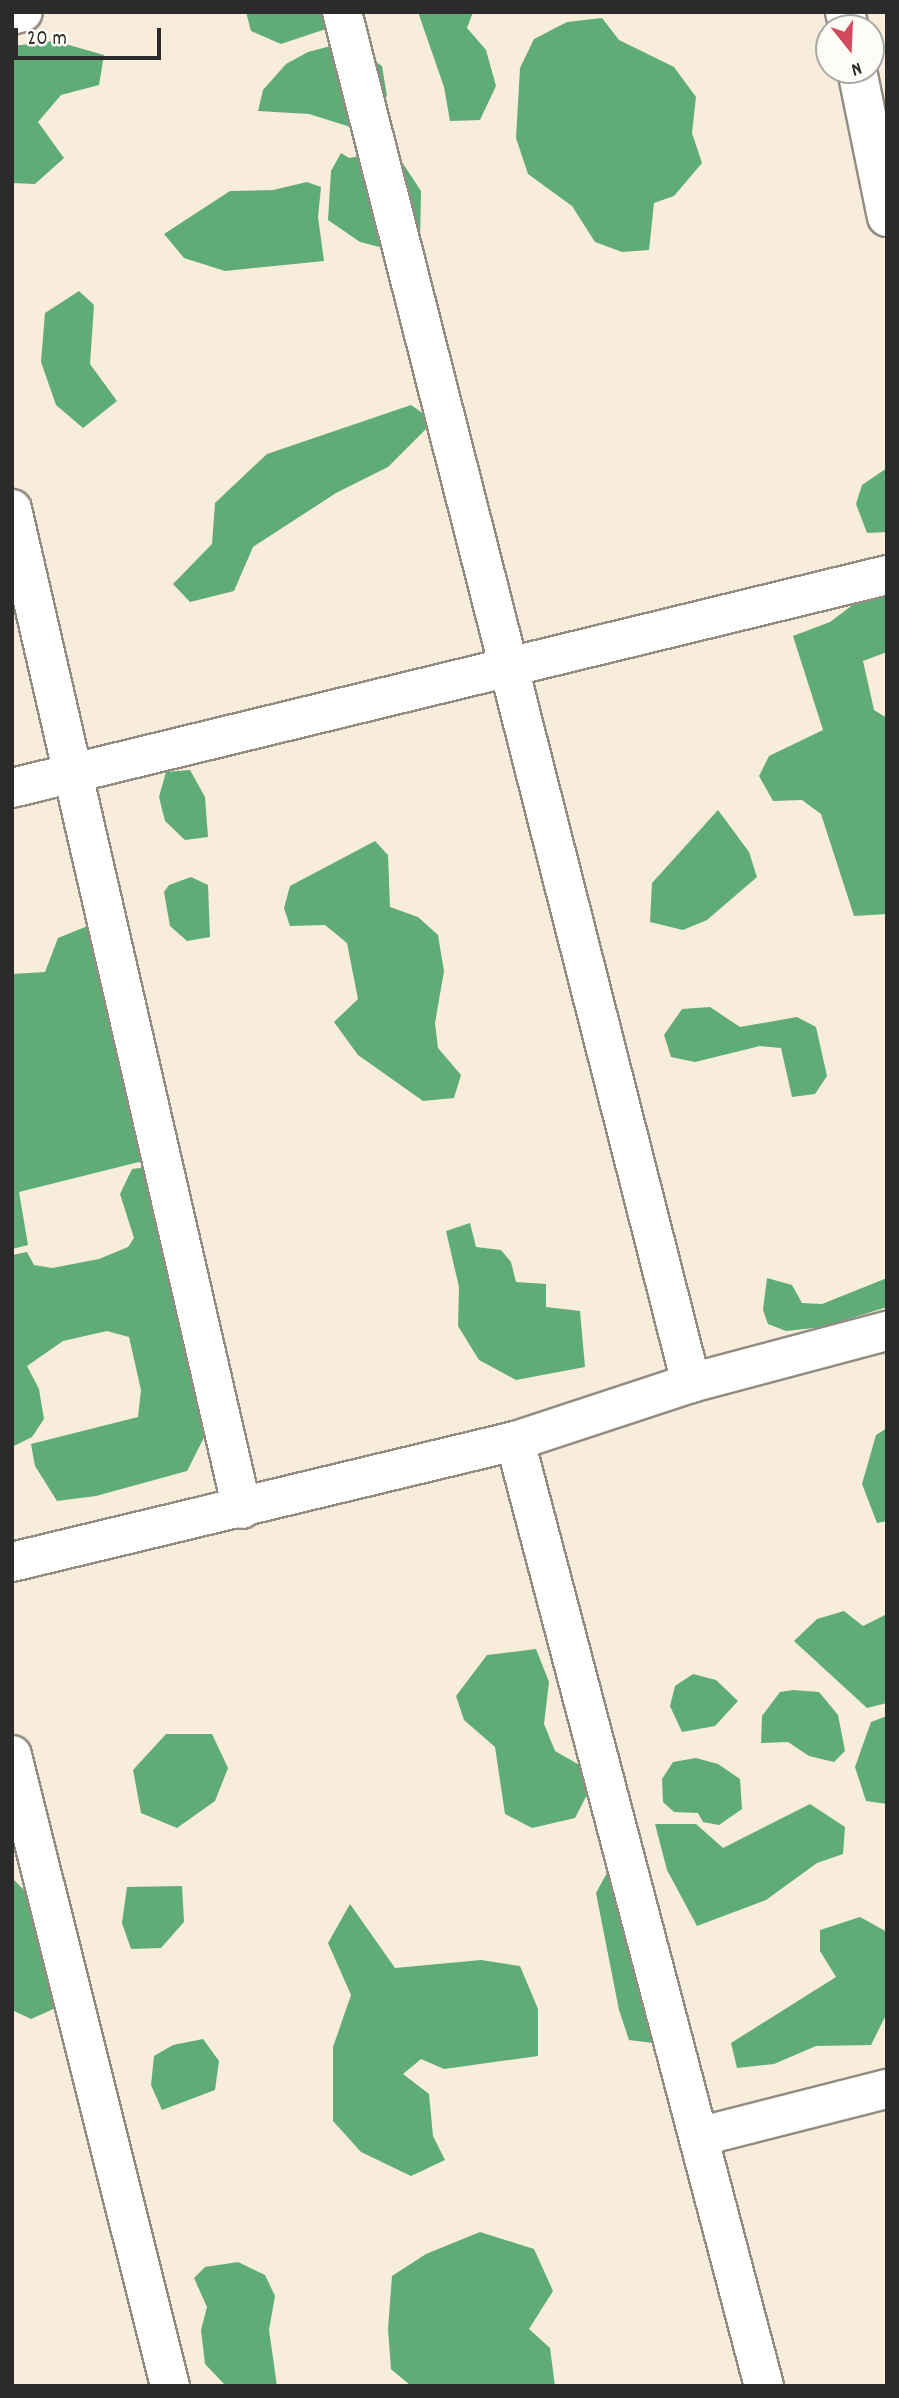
<!DOCTYPE html>
<style>
body{margin:0}
#map{position:relative;width:899px;height:2398px;overflow:hidden;background:#f8ecda;font-family:Dekko,sans-serif}
div>[style]{position:absolute}
.forest>*{inset:0;background:#5fac77}
.roads{filter:drop-shadow(2px 0 #928c82) drop-shadow(-2px 0 #928c82) drop-shadow(0 2px #928c82) drop-shadow(0 -2px #928c82)}
.minor>*{height:38px;margin:-19px;padding:0 19px;transform-origin:19px;border-radius:19px;background:#fff}
span{translate:-50% -50%;white-space:nowrap;text-align:center;line-height:1.15;-webkit-text-stroke:5px #fdfcf7;paint-order:stroke}
.frame{position:absolute;inset:0;border:14px solid #2b2b2b;pointer-events:none}
.north{position:absolute;left:815px;top:14px;width:70px;height:70px;box-sizing:border-box;background:#fdfcf7;border:2px solid #a9a8a5;border-radius:50%;rotate:162deg;font-size:19px;font-weight:700;line-height:28px;text-align:center;color:#2b2b2b}
.north::after{content:'';display:block;margin:auto;width:24px;height:32px;background:#d1495b;clip-path:polygon(50% 0,100% 100%,50% 72%,0 100%)}
.scale{position:absolute;left:14px;top:28px;width:147px;height:32px;box-sizing:border-box;border:4px solid #2b2b2b;border-top:0;padding-left:9px;font-size:21px;line-height:24px;white-space:nowrap;color:#2b2b2b;-webkit-text-stroke:5px #fdfcf7;paint-order:stroke}
</style>
<div id="map">
<div class="forest">
<i style="clip-path:polygon(246px 12px,337px 12px,338px 25px,281px 44px,251px 31px)"></i>
<i style="clip-path:polygon(418px 12px,473px 12px,467px 28px,486px 50px,496px 86px,480px 120px,450px 121px,444px 87px)"></i>
<i style="clip-path:polygon(602px 18px,619px 40px,674px 67px,696px 97px,692px 133px,702px 163px,674px 196px,654px 203px,649px 250px,622px 252px,595px 242px,572px 206px,528px 174px,516px 138px,520px 68px,534px 39px,567px 22px)"></i>
<i style="clip-path:polygon(55px 41px,104px 55px,99px 85px,61px 95px,38px 122px,64px 158px,35px 184px,12px 183px,12px 46px)"></i>
<i style="clip-path:polygon(346px 42px,382px 66px,387px 96px,357px 129px,309px 114px,258px 111px,263px 90px,286px 64px,308px 52px)"></i>
<i style="clip-path:polygon(394px 150px,421px 191px,420px 244px,395px 251px,360px 242px,328px 220px,331px 171px,341px 153px,349px 158px)"></i>
<i style="clip-path:polygon(307px 182px,321px 187px,318px 217px,324px 261px,225px 271px,184px 258px,164px 234px,230px 191px,273px 190px)"></i>
<i style="clip-path:polygon(79px 291px,94px 305px,90px 364px,117px 401px,83px 428px,56px 405px,41px 362px,45px 313px)"></i>
<i style="clip-path:polygon(411px 405px,434px 421px,388px 467px,336px 493px,253px 547px,234px 591px,190px 602px,173px 584px,212px 544px,215px 503px,267px 454px)"></i>
<i style="clip-path:polygon(887px 468px,887px 532px,867px 533px,856px 504px,862px 485px)"></i>
<i style="clip-path:polygon(887px 587px,887px 652px,863px 661px,874px 710px,887px 718px,887px 914px,854px 916px,821px 814px,802px 800px,773px 801px,759px 776px,769px 756px,823px 730px,793px 636px,830px 622px,862px 598px)"></i>
<i style="clip-path:polygon(190px 770px,205px 797px,208px 837px,185px 840px,165px 821px,159px 797px,166px 772px)"></i>
<i style="clip-path:polygon(718px 810px,749px 852px,757px 877px,707px 920px,683px 930px,650px 922px,652px 883px)"></i>
<i style="clip-path:polygon(375px 841px,388px 855px,390px 907px,418px 917px,438px 935px,444px 971px,435px 1023px,438px 1048px,461px 1075px,454px 1098px,423px 1101px,358px 1055px,334px 1022px,358px 999px,347px 943px,325px 925px,290px 926px,284px 908px,290px 886px)"></i>
<i style="clip-path:polygon(191px 877px,208px 885px,210px 937px,187px 941px,170px 926px,164px 892px,169px 885px)"></i>
<i style="clip-path:polygon(95px 923px,159px 1157px,19px 1192px,28px 1245px,12px 1249px,12px 974px,45px 972px,58px 938px)"></i>
<i style="clip-path:polygon(710px 1007px,740px 1027px,797px 1017px,816px 1027px,827px 1076px,815px 1094px,792px 1097px,781px 1048px,760px 1046px,695px 1062px,671px 1057px,664px 1035px,682px 1009px)"></i>
<i style="clip-path:polygon(164px 1165px,216px 1414px,187px 1471px,96px 1496px,57px 1501px,35px 1466px,31px 1444px,138px 1417px,141px 1390px,129px 1337px,107px 1331px,63px 1341px,27px 1366px,39px 1389px,44px 1419px,32px 1437px,12px 1447px,12px 1255px,27px 1252px,34px 1265px,52px 1268px,99px 1259px,128px 1247px,134px 1238px,120px 1194px,132px 1169px)"></i>
<i style="clip-path:polygon(470px 1223px,476px 1247px,501px 1250px,511px 1262px,516px 1282px,546px 1284px,546px 1307px,580px 1311px,585px 1367px,516px 1380px,479px 1360px,458px 1326px,459px 1287px,446px 1231px)"></i>
<i style="clip-path:polygon(767px 1278px,792px 1285px,802px 1303px,822px 1304px,887px 1278px,887px 1307px,823px 1327px,786px 1331px,768px 1324px,763px 1310px)"></i>
<i style="clip-path:polygon(887px 1428px,887px 1521px,877px 1523px,862px 1484px,876px 1435px)"></i>
<i style="clip-path:polygon(844px 1611px,863px 1626px,887px 1614px,887px 1703px,867px 1708px,794px 1641px,817px 1619px)"></i>
<i style="clip-path:polygon(536px 1649px,549px 1682px,544px 1724px,555px 1751px,583px 1767px,590px 1789px,575px 1818px,532px 1828px,505px 1814px,495px 1747px,464px 1720px,456px 1696px,487px 1655px)"></i>
<i style="clip-path:polygon(693px 1674px,716px 1680px,738px 1701px,715px 1726px,682px 1732px,670px 1706px,675px 1686px)"></i>
<i style="clip-path:polygon(793px 1690px,819px 1692px,838px 1715px,845px 1751px,834px 1762px,809px 1756px,788px 1742px,761px 1743px,762px 1716px,780px 1692px)"></i>
<i style="clip-path:polygon(887px 1716px,887px 1804px,866px 1801px,855px 1767px,871px 1722px)"></i>
<i style="clip-path:polygon(166px 1734px,212px 1734px,228px 1768px,215px 1801px,177px 1828px,141px 1813px,133px 1770px)"></i>
<i style="clip-path:polygon(696px 1758px,718px 1764px,740px 1779px,742px 1809px,719px 1825px,703px 1822px,698px 1813px,674px 1812px,663px 1802px,662px 1779px,673px 1762px)"></i>
<i style="clip-path:polygon(810px 1804px,845px 1827px,843px 1854px,817px 1863px,766px 1900px,697px 1926px,667px 1870px,655px 1824px,696px 1824px,723px 1848px)"></i>
<i style="clip-path:polygon(608px 1871px,660px 2001px,653px 2043px,629px 2040px,619px 2010px,596px 1893px)"></i>
<i style="clip-path:polygon(12px 1878px,37px 1903px,60px 2006px,31px 2019px,12px 2010px)"></i>
<i style="clip-path:polygon(182px 1886px,184px 1922px,161px 1948px,131px 1949px,122px 1923px,127px 1887px)"></i>
<i style="clip-path:polygon(350px 1904px,395px 1968px,481px 1960px,520px 1966px,538px 2009px,538px 2056px,444px 2069px,421px 2059px,403px 2074px,429px 2094px,433px 2136px,445px 2160px,411px 2176px,361px 2152px,333px 2121px,333px 2047px,351px 1995px,328px 1943px)"></i>
<i style="clip-path:polygon(860px 1917px,887px 1932px,887px 2013px,871px 2045px,816px 2046px,774px 2064px,737px 2068px,731px 2043px,836px 1977px,820px 1951px,820px 1930px)"></i>
<i style="clip-path:polygon(203px 2039px,219px 2061px,215px 2090px,162px 2110px,151px 2085px,154px 2056px,173px 2045px)"></i>
<i style="clip-path:polygon(480px 2232px,534px 2249px,553px 2291px,529px 2329px,550px 2348px,555px 2386px,411px 2386px,391px 2369px,388px 2329px,392px 2276px,426px 2254px)"></i>
<i style="clip-path:polygon(238px 2262px,265px 2275px,275px 2296px,269px 2330px,277px 2386px,226px 2386px,205px 2364px,201px 2330px,207px 2307px,194px 2278px,205px 2267px)"></i>
</div>
<div class="roads">
<div class="minor">
<i style="left:342px;top:12px;width:1415px;rotate:75.72deg"></i>
<i style="left:845px;top:12px;width:16px;rotate:76deg"></i>
<i style="left:12px;top:15px;width:11px;rotate:-15deg"></i>
<i style="left:857px;top:70px;width:150px;rotate:78.5deg"></i>
<i style="left:12px;top:509px;width:1026px;rotate:77.05deg"></i>
<i style="left:12px;top:788px;width:901px;rotate:-13.68deg"></i>
<i style="left:515px;top:1441px;width:977px;rotate:75.24deg"></i>
<i style="left:12px;top:1562px;width:517px;rotate:-13.53deg"></i>
<i style="left:515px;top:1441px;width:185px;rotate:-18.2deg"></i>
<i style="left:691px;top:1383px;width:203px;rotate:-14.9deg"></i>
<i style="left:12px;top:1755px;width:650px;rotate:75.94deg"></i>
<i style="left:702px;top:2136px;width:191px;rotate:-14.3deg"></i>
</div>
</div>
<div class="frame"></div>
<div class="north">N</div>
<div class="scale">20 m</div>
</div>
